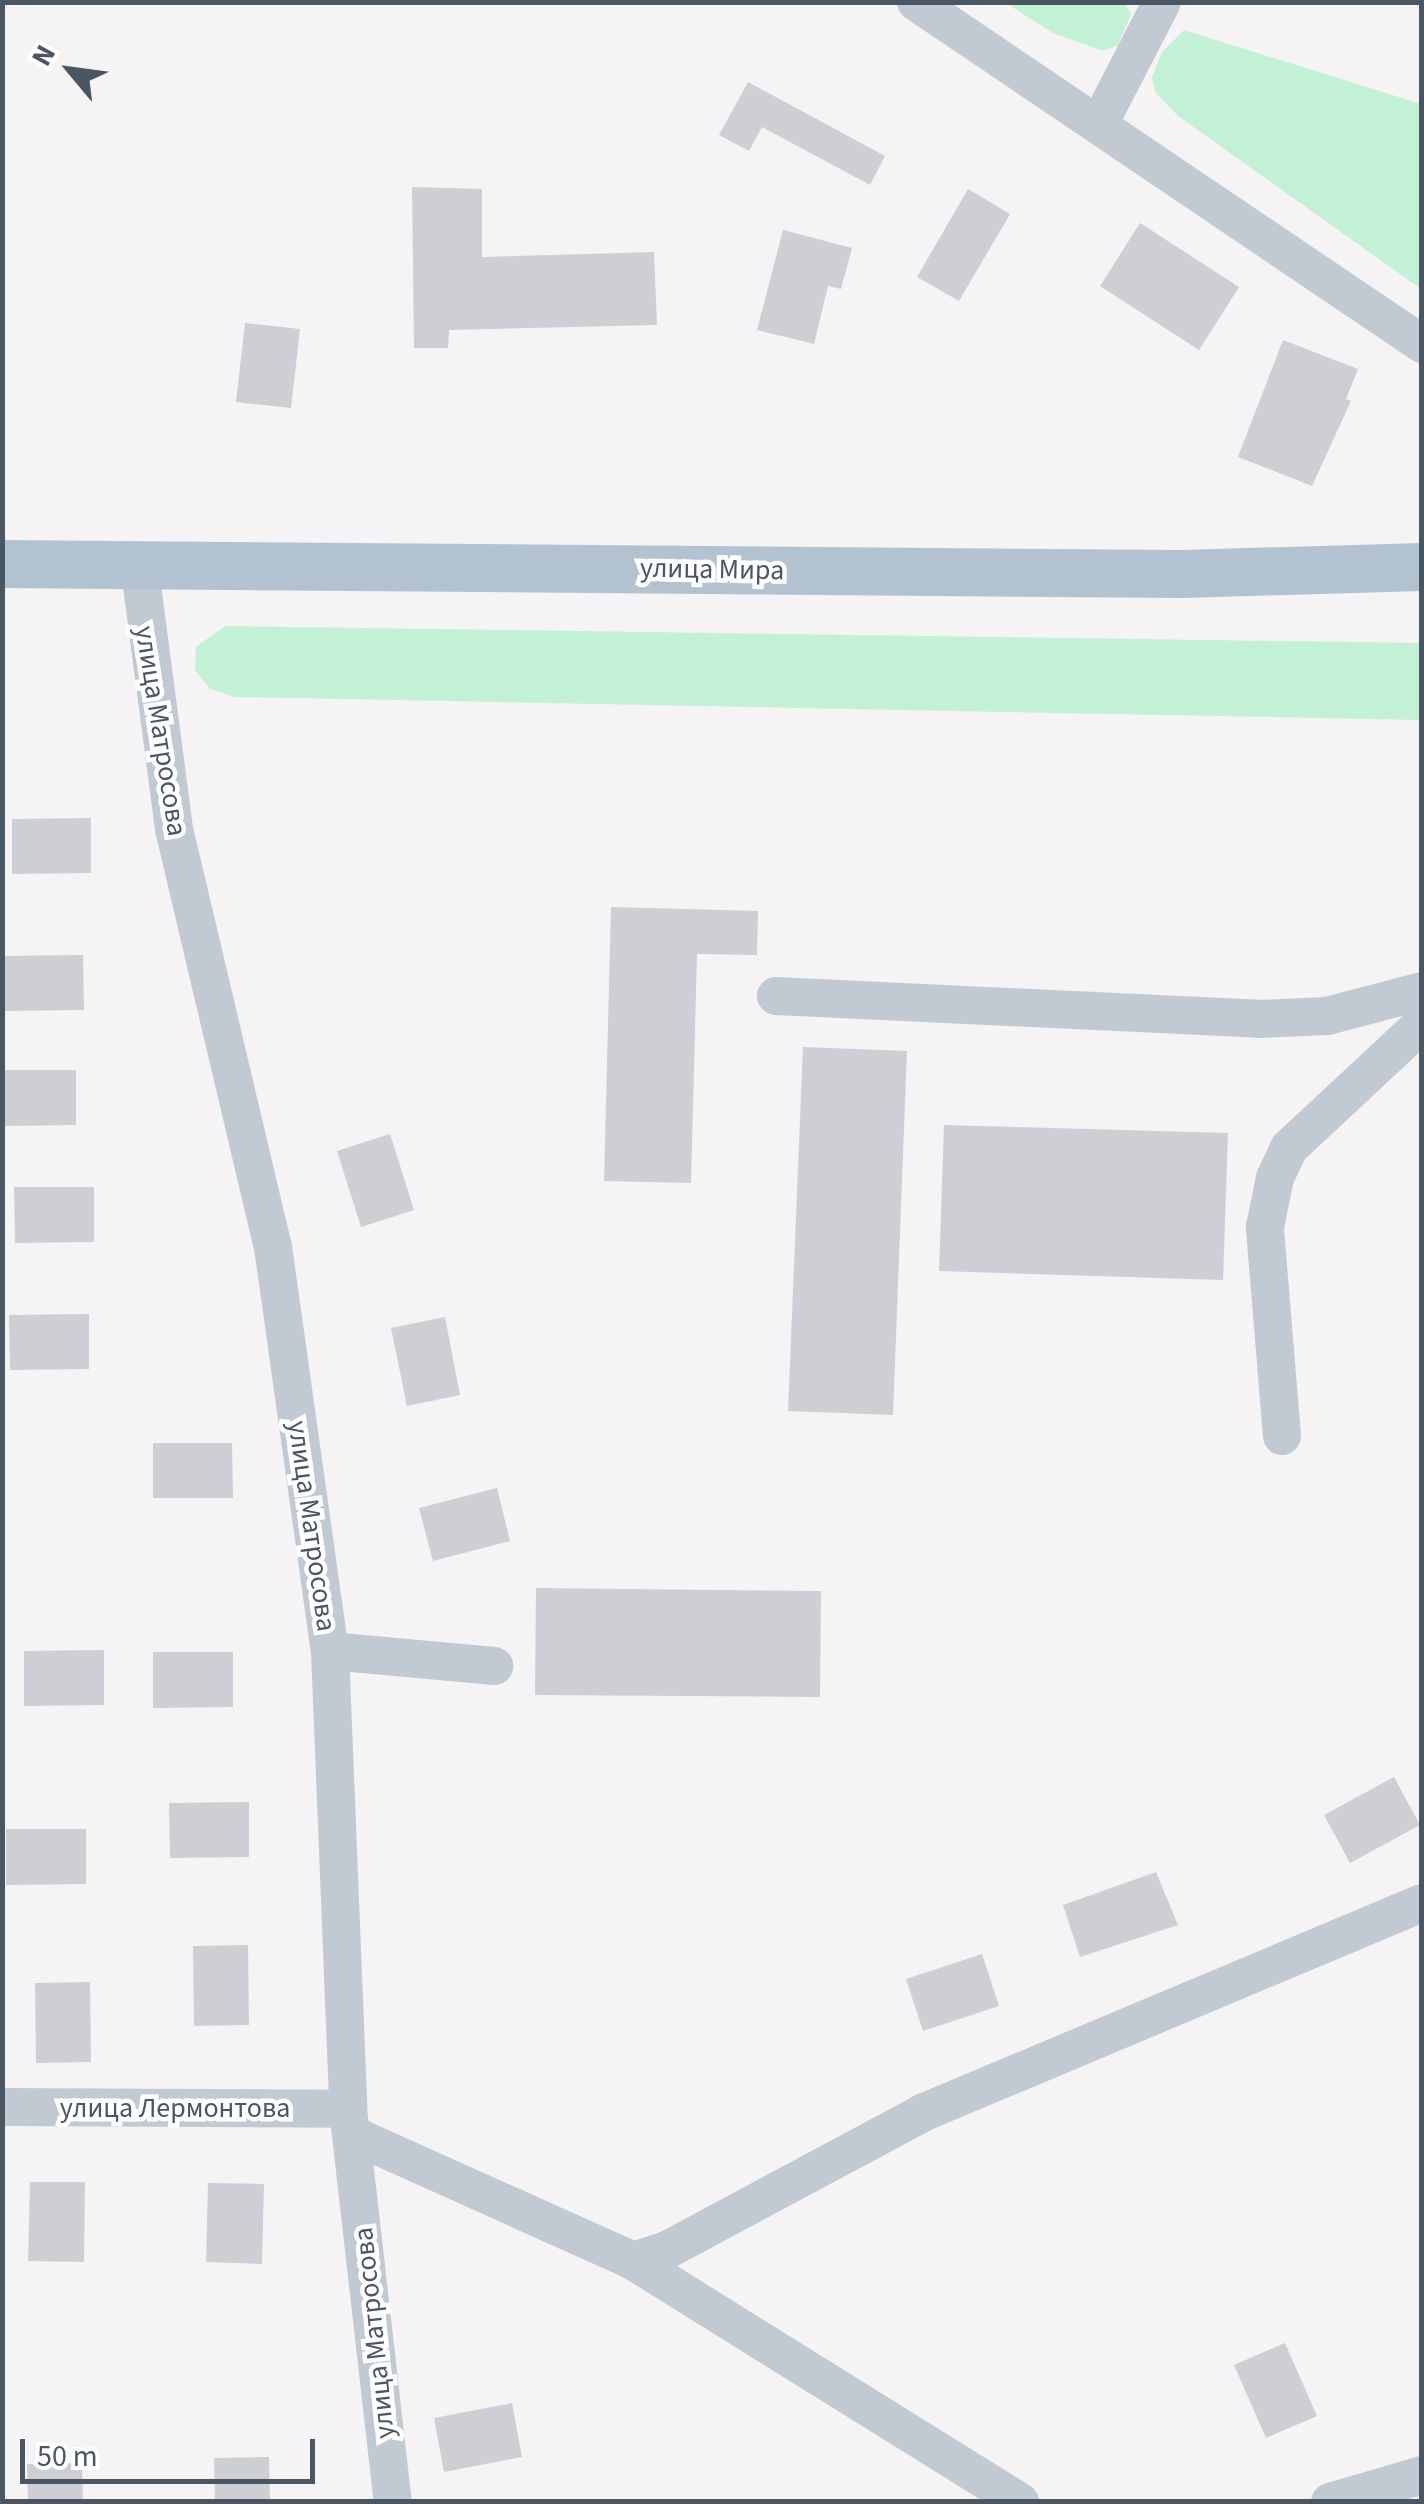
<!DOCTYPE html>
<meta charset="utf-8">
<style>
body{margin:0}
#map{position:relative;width:1424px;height:2504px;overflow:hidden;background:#f5f3f3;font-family:"Source Sans 3",sans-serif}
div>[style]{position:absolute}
.green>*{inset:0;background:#c3f1d5}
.building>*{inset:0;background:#cdcfd5}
.minor>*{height:38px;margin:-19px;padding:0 19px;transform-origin:19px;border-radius:19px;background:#c1cad2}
.major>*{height:48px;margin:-24px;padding:0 24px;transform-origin:24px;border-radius:24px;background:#b3c2d1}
span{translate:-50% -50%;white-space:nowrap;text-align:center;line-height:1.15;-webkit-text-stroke:9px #fff;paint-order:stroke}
.street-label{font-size:28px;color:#4a5661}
.frame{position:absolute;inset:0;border:5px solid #4a5661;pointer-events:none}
.north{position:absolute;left:20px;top:20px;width:100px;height:100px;-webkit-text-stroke:8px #fff;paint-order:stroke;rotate:299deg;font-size:28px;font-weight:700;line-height:40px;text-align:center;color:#4a5661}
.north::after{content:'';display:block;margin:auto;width:35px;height:45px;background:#4a5661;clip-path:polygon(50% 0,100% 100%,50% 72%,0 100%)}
.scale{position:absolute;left:20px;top:2439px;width:295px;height:45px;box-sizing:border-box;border:5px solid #4a5661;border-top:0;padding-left:12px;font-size:30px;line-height:35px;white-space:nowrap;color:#4a5661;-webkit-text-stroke:8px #fff;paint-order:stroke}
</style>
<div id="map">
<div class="green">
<i style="clip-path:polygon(1006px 3px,1124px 3px,1131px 14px,1118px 45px,1103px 51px,1053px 33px)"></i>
<i style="clip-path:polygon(1184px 30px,1421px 104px,1421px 289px,1178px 116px,1155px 92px,1152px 77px,1162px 52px)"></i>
<i style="clip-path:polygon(225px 626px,1421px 643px,1421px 720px,235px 697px,210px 689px,195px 670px,196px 647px)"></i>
</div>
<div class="building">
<i style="clip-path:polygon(748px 82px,885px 156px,870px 185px,762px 127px,749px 151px,719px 135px)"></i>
<i style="clip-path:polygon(412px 187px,482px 189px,482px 257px,654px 252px,657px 325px,449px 330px,448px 348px,414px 348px)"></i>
<i style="clip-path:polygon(968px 189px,1010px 214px,959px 301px,917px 277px)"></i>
<i style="clip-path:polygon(1140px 223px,1239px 287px,1199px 350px,1100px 286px)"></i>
<i style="clip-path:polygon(783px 230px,852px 248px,841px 289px,828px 286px,814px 344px,757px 330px)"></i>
<i style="clip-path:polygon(245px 323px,300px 329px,291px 408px,236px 402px)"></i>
<i style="clip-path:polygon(1283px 340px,1358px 369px,1346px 399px,1351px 401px,1312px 486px,1238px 457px)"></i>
<i style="clip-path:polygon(91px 818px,91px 873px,12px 874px,12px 819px)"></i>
<i style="clip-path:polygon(611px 907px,758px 911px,757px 955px,697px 954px,691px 1183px,604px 1181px)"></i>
<i style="clip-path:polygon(83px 955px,84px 1010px,4px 1011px,3px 956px)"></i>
<i style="clip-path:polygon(803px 1047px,907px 1051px,893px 1415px,788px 1411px)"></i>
<i style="clip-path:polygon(2px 1070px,76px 1070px,76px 1125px,2px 1126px)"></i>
<i style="clip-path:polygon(944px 1125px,1228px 1133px,1223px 1280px,939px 1271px)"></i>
<i style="clip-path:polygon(390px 1134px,414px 1210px,361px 1227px,337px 1151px)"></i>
<i style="clip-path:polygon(14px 1187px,94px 1187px,94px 1242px,15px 1243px)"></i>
<i style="clip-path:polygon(89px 1314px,89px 1369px,10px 1370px,9px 1315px)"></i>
<i style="clip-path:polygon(445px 1317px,460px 1395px,407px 1406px,391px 1328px)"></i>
<i style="clip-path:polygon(153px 1443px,232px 1443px,233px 1498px,153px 1498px)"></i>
<i style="clip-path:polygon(497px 1488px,510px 1541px,433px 1561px,419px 1508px)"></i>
<i style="clip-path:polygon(536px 1588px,821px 1591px,820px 1697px,535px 1695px)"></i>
<i style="clip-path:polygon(104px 1650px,104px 1705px,24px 1706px,24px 1651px)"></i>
<i style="clip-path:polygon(153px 1652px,233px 1652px,233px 1707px,153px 1708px)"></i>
<i style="clip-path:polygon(1394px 1777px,1420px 1825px,1350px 1863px,1324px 1815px)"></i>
<i style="clip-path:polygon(249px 1802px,249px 1857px,170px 1858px,169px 1803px)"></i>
<i style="clip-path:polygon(6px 1829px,86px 1829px,86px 1884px,6px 1885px)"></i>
<i style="clip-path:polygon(1156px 1872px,1178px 1925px,1080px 1957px,1063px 1905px)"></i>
<i style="clip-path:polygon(248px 1945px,249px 2025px,194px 2026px,193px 1946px)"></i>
<i style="clip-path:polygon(982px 1954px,999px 2006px,923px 2031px,906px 1979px)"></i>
<i style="clip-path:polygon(90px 1982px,91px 2062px,36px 2063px,35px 1983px)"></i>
<i style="clip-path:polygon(30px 2182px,85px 2182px,84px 2262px,28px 2261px)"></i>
<i style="clip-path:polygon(208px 2183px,264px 2184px,262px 2264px,206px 2262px)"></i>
<i style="clip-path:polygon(1285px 2343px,1317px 2416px,1266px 2438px,1234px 2365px)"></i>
<i style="clip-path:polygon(512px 2403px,522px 2457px,444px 2472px,434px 2418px)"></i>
<i style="clip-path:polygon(269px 2457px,270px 2502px,215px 2502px,214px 2458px)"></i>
<i style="clip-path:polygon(82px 2463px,83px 2502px,28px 2502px,27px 2464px)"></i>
</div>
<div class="minor">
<i style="left:916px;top:2px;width:611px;rotate:34.05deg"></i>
<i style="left:1099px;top:124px;width:137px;rotate:-62.7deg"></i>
<i style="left:139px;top:563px;width:268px;rotate:82.5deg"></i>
<i style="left:174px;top:829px;width:430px;rotate:76.7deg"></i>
<i style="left:273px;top:1247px;width:408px;rotate:82deg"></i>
<i style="left:330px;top:1651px;width:458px;rotate:87.7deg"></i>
<i style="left:348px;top:2109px;width:396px;rotate:83.5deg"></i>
<i style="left:776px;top:996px;width:484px;rotate:2.7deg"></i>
<i style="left:1259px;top:1019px;width:68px;rotate:-2.5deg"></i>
<i style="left:1327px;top:1016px;width:98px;rotate:-14.7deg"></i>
<i style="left:1282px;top:1436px;width:210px;rotate:-94.7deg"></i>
<i style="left:1265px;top:1227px;width:50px;rotate:-78.5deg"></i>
<i style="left:1275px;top:1178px;width:33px;rotate:-65deg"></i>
<i style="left:1289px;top:1148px;width:182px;rotate:-43deg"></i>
<i style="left:330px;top:1651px;width:165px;rotate:5.2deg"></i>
<i style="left:2px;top:2107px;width:346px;rotate:0.3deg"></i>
<i style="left:351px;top:2134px;width:309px;rotate:24.2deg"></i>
<i style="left:633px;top:2261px;width:36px;rotate:-18deg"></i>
<i style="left:667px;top:2250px;width:289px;rotate:-28.2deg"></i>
<i style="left:922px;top:2113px;width:542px;rotate:-22.78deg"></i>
<i style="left:633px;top:2261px;width:456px;rotate:31.9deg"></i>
<i style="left:1330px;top:2502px;width:96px;rotate:-16.4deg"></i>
</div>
<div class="major">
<i style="left:2px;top:564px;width:1181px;rotate:0.49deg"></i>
<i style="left:1183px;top:574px;width:239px;rotate:-1.7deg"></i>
</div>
<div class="street-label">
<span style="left:712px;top:569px;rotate:1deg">улица Мира</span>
<span style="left:161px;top:731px;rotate:81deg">улица Матросова</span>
<span style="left:312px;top:1526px;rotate:82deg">улица Матросова</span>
<span style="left:175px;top:2108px">улица Лермонтова</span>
<span style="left:374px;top:2333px;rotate:-96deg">улица Матросова</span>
</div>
<div class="frame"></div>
<div class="north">N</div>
<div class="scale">50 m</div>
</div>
